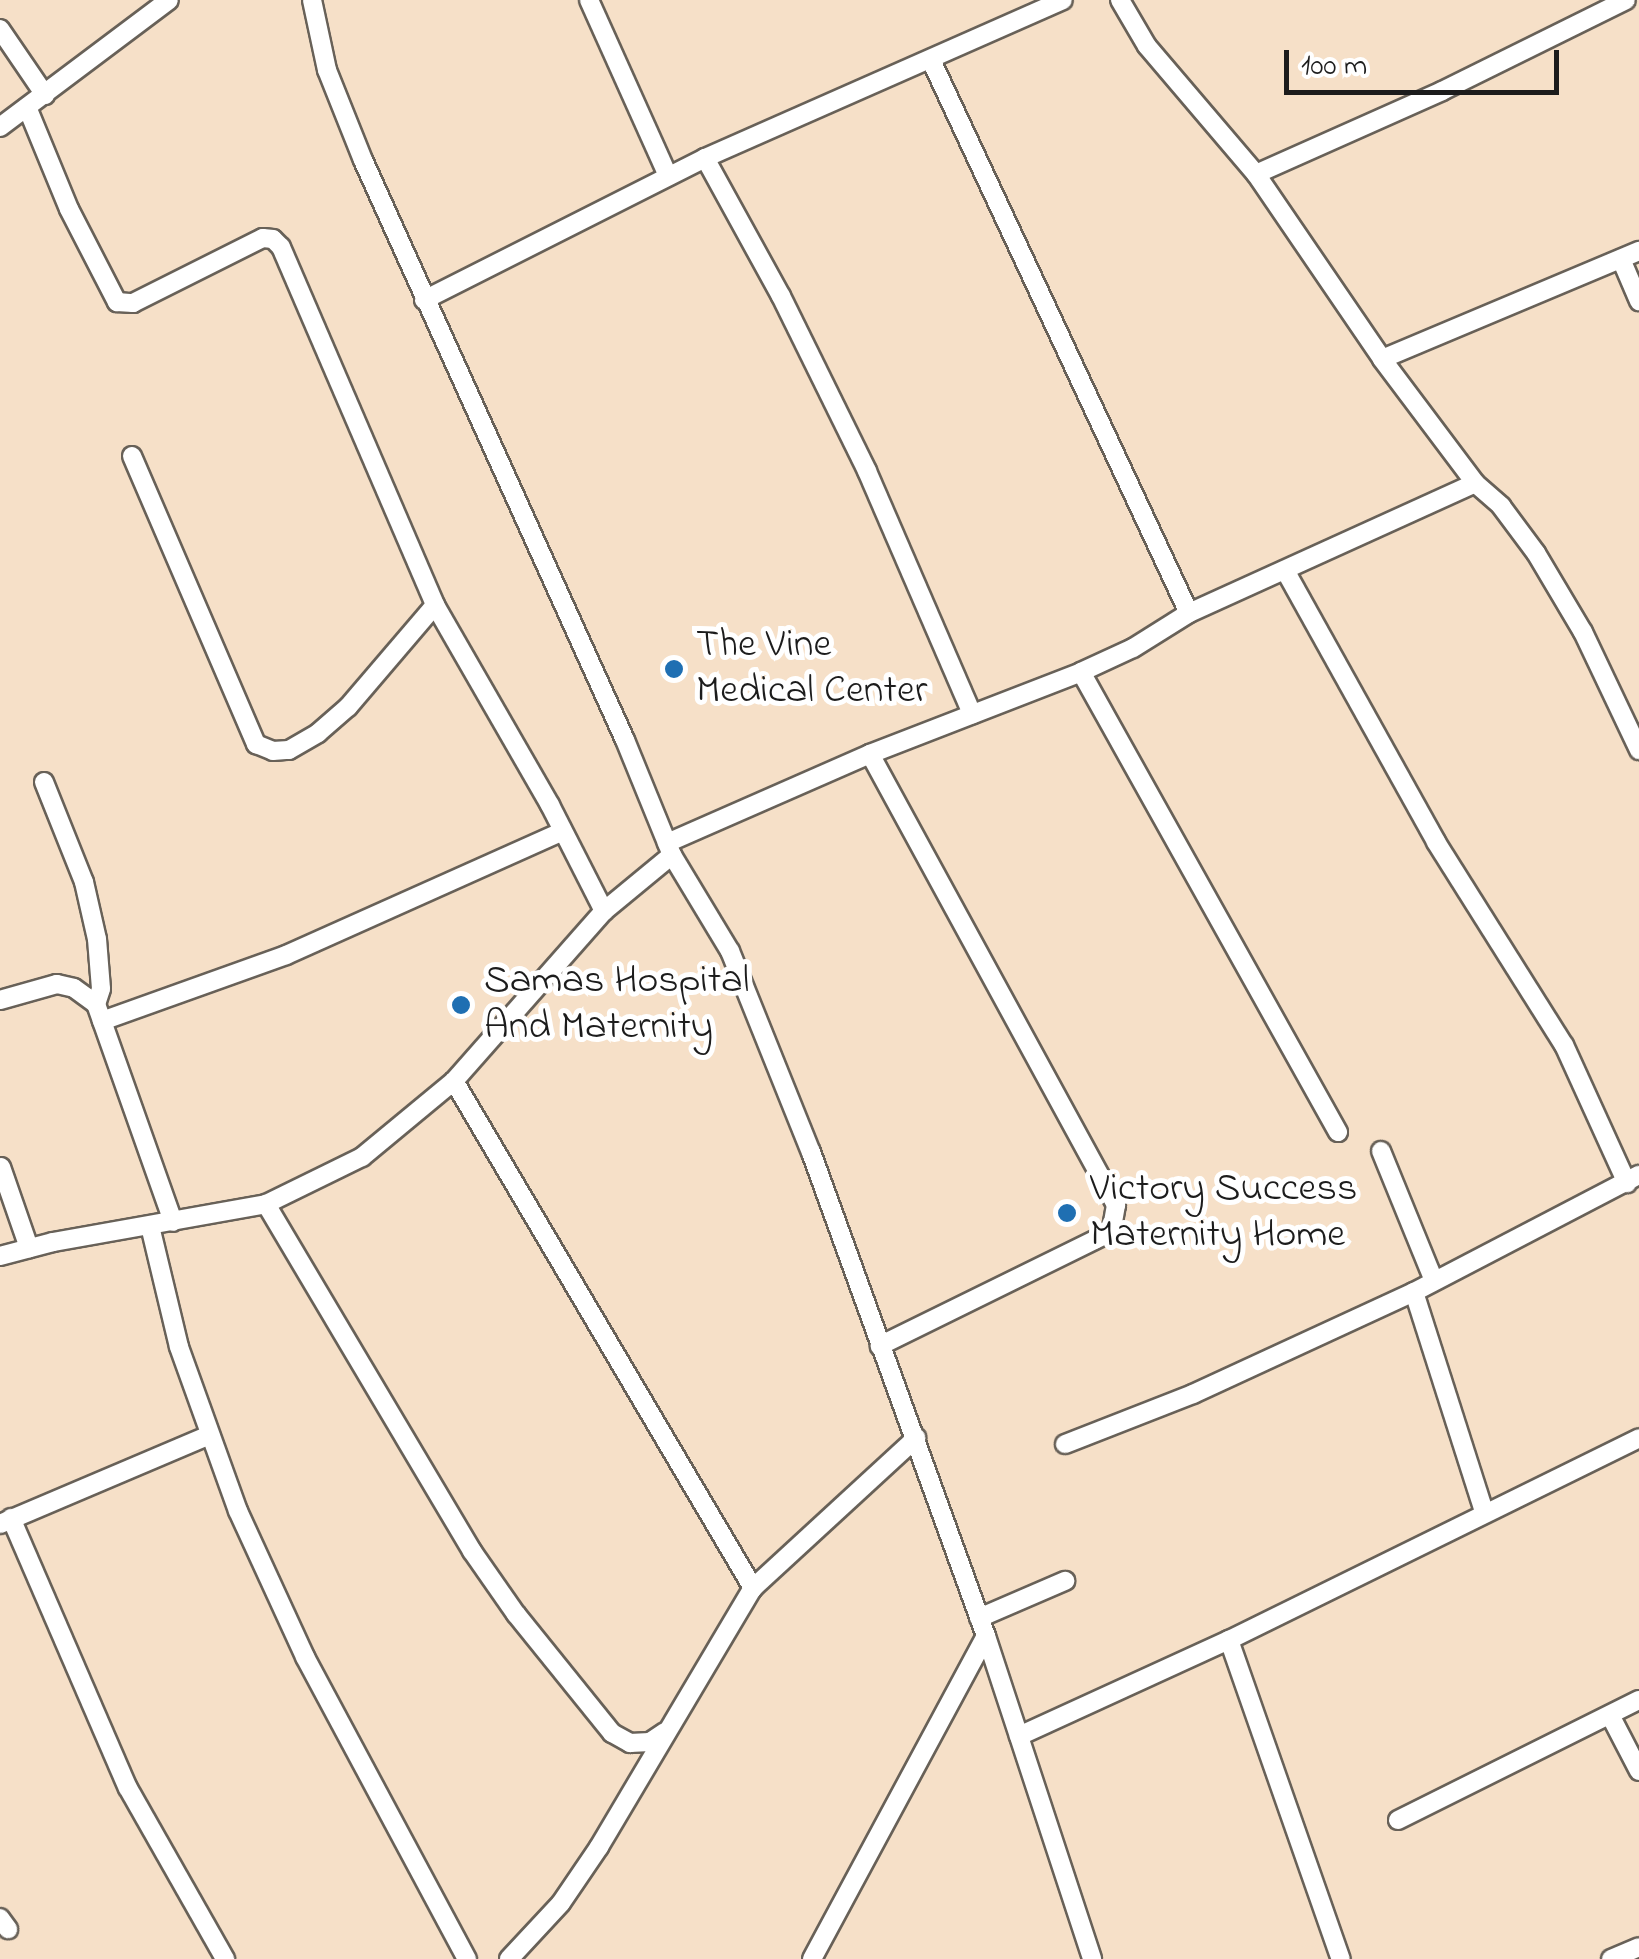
<!DOCTYPE html>
<style>
body{margin:0}
#map{position:relative;width:1639px;height:1959px;overflow:hidden;background:#f6e0c8;font-family:"Indie Flower",sans-serif}
div>[style]{position:absolute}
.roads{filter:drop-shadow(2px 0 #686158) drop-shadow(-2px 0 #686158) drop-shadow(0 2px #686158) drop-shadow(0 -2px #686158)}
.minor>*{height:18px;margin:-9px;padding:0 9px;transform-origin:9px;border-radius:9px;background:#fff}
.dots>*{width:28px;height:28px;translate:-50% -50%;box-sizing:border-box;border:5px solid #fff;border-radius:50%}
span{translate:-50% -50%;white-space:nowrap;text-align:center;line-height:1.15;-webkit-text-stroke:10px #fff;paint-order:stroke}
.poi-label{font-size:40px;color:#1c1c1c}
.left{translate:0 -50%;text-align:left}
.scale{position:absolute;left:1284px;top:50px;width:275px;height:45px;box-sizing:border-box;border:5px solid #1c1c1c;border-top:0;padding-left:12px;font-size:30px;line-height:35px;white-space:nowrap;color:#1c1c1c;-webkit-text-stroke:8px #fff;paint-order:stroke}
</style>
<div id="map">
<div class="roads">
<div class="minor">
<i style="left:312px;top:0;width:72px;rotate:77.9deg"></i>
<i style="left:327px;top:70px;width:97px;rotate:68.2deg"></i>
<i style="left:363px;top:160px;width:636px;rotate:65.69deg"></i>
<i style="left:625px;top:740px;width:124px;rotate:67.8deg"></i>
<i style="left:672px;top:855px;width:112px;rotate:58.9deg"></i>
<i style="left:730px;top:951px;width:217px;rotate:68.1deg"></i>
<i style="left:811px;top:1152px;width:515px;rotate:70.12deg"></i>
<i style="left:986px;top:1636px;width:340px;rotate:71.8deg"></i>
<i style="left:589px;top:0;width:193px;rotate:65.8deg"></i>
<i style="left:1120px;top:0;width:53px;rotate:59.6deg"></i>
<i style="left:1147px;top:46px;width:168px;rotate:49.6deg"></i>
<i style="left:1256px;top:174px;width:224px;rotate:55.7deg"></i>
<i style="left:1382px;top:359px;width:155px;rotate:53.1deg"></i>
<i style="left:1475px;top:483px;width:35px;rotate:41deg"></i>
<i style="left:1501px;top:506px;width:59px;rotate:53.3deg"></i>
<i style="left:1536px;top:553px;width:92px;rotate:59.3deg"></i>
<i style="left:1583px;top:632px;width:131px;rotate:64.6deg"></i>
<i style="left:0;top:29px;width:80px;rotate:55.7deg"></i>
<i style="left:931px;top:60px;width:610px;rotate:64.99deg"></i>
<i style="left:27px;top:107px;width:110px;rotate:67.6deg"></i>
<i style="left:69px;top:209px;width:105px;rotate:62.7deg"></i>
<i style="left:117px;top:302px;width:16px;rotate:4deg"></i>
<i style="left:133px;top:303px;width:145px;rotate:-26.6deg"></i>
<i style="left:263px;top:238px;width:10px;rotate:6deg"></i>
<i style="left:273px;top:239px;width:11px;rotate:45deg"></i>
<i style="left:281px;top:247px;width:390px;rotate:66.7deg"></i>
<i style="left:435px;top:605px;width:231px;rotate:60.1deg"></i>
<i style="left:550px;top:805px;width:119px;rotate:63deg"></i>
<i style="left:0;top:127px;width:211px;rotate:-36.9deg"></i>
<i style="left:705px;top:158px;width:158px;rotate:61.2deg"></i>
<i style="left:781px;top:296px;width:195px;rotate:63.8deg"></i>
<i style="left:867px;top:471px;width:265px;rotate:66.6deg"></i>
<i style="left:1256px;top:174px;width:204px;rotate:-24deg"></i>
<i style="left:1442px;top:91px;width:205px;rotate:-26.3deg"></i>
<i style="left:1621px;top:259px;width:46px;rotate:66.8deg"></i>
<i style="left:424px;top:300px;width:315px;rotate:-26.8deg"></i>
<i style="left:705px;top:158px;width:391px;rotate:-23.8deg"></i>
<i style="left:1382px;top:359px;width:279px;rotate:-22.8deg"></i>
<i style="left:132px;top:456px;width:314px;rotate:66.7deg"></i>
<i style="left:256px;top:744px;width:18px;rotate:22deg"></i>
<i style="left:273px;top:751px;width:16px;rotate:-4deg"></i>
<i style="left:289px;top:750px;width:34px;rotate:-30deg"></i>
<i style="left:318px;top:733px;width:40px;rotate:-41deg"></i>
<i style="left:348px;top:707px;width:134px;rotate:-49.5deg"></i>
<i style="left:1286px;top:572px;width:309px;rotate:60.9deg"></i>
<i style="left:1436px;top:842px;width:240px;rotate:57.8deg"></i>
<i style="left:1564px;top:1045px;width:152px;rotate:65.5deg"></i>
<i style="left:1081px;top:672px;width:527px;rotate:60.81deg"></i>
<i style="left:870px;top:754px;width:514px;rotate:61.39deg"></i>
<i style="left:1116px;top:1205px;width:27px;rotate:100deg"></i>
<i style="left:1111px;top:1232px;width:258px;rotate:153.8deg"></i>
<i style="left:44px;top:782px;width:108px;rotate:68.2deg"></i>
<i style="left:84px;top:882px;width:58px;rotate:77.2deg"></i>
<i style="left:97px;top:939px;width:50px;rotate:85.4deg"></i>
<i style="left:101px;top:989px;width:16px;rotate:108deg"></i>
<i style="left:667px;top:843px;width:222px;rotate:-23.7deg"></i>
<i style="left:870px;top:754px;width:226px;rotate:-21.2deg"></i>
<i style="left:1081px;top:672px;width:57px;rotate:-24.8deg"></i>
<i style="left:1133px;top:648px;width:66px;rotate:-32deg"></i>
<i style="left:1189px;top:613px;width:314px;rotate:-24.4deg"></i>
<i style="left:0;top:1000px;width:59px;rotate:-15.7deg"></i>
<i style="left:57px;top:984px;width:17px;rotate:13deg"></i>
<i style="left:74px;top:988px;width:27px;rotate:36deg"></i>
<i style="left:96px;top:1004px;width:231px;rotate:70.5deg"></i>
<i style="left:102px;top:1021px;width:195px;rotate:-19.7deg"></i>
<i style="left:286px;top:955px;width:303px;rotate:-24.1deg"></i>
<i style="left:454px;top:1081px;width:589px;rotate:59.47deg"></i>
<i style="left:1381px;top:1151px;width:140px;rotate:67.8deg"></i>
<i style="left:1px;top:1167px;width:86px;rotate:70.9deg"></i>
<i style="left:266px;top:1204px;width:404px;rotate:59.3deg"></i>
<i style="left:472px;top:1551px;width:77px;rotate:55.1deg"></i>
<i style="left:516px;top:1614px;width:153px;rotate:51.1deg"></i>
<i style="left:612px;top:1733px;width:21px;rotate:29deg"></i>
<i style="left:630px;top:1743px;width:20px;rotate:-3deg"></i>
<i style="left:650px;top:1742px;width:18px;rotate:-34deg"></i>
<i style="left:150px;top:1226px;width:124px;rotate:76.5deg"></i>
<i style="left:179px;top:1347px;width:174px;rotate:70.2deg"></i>
<i style="left:238px;top:1511px;width:161px;rotate:65.3deg"></i>
<i style="left:305px;top:1657px;width:343px;rotate:61.8deg"></i>
<i style="left:0;top:1256px;width:55px;rotate:-14.8deg"></i>
<i style="left:53px;top:1242px;width:216px;rotate:-10.1deg"></i>
<i style="left:266px;top:1204px;width:107px;rotate:-26.1deg"></i>
<i style="left:362px;top:1157px;width:119px;rotate:-39.6deg"></i>
<i style="left:454px;top:1081px;width:227px;rotate:-48.6deg"></i>
<i style="left:604px;top:911px;width:88px;rotate:-39.5deg"></i>
<i style="left:1414px;top:1292px;width:231px;rotate:72.3deg"></i>
<i style="left:1065px;top:1444px;width:137px;rotate:-21.3deg"></i>
<i style="left:1193px;top:1394px;width:243px;rotate:-24.8deg"></i>
<i style="left:1414px;top:1292px;width:254px;rotate:-27.5deg"></i>
<i style="left:11px;top:1518px;width:294px;rotate:66.6deg"></i>
<i style="left:128px;top:1788px;width:197px;rotate:60.4deg"></i>
<i style="left:0;top:1524px;width:228px;rotate:-23deg"></i>
<i style="left:979px;top:1618px;width:94px;rotate:-23.3deg"></i>
<i style="left:1229px;top:1640px;width:338px;rotate:70.7deg"></i>
<i style="left:1610px;top:1715px;width:63px;rotate:62.6deg"></i>
<i style="left:1019px;top:1736px;width:231px;rotate:-24.6deg"></i>
<i style="left:1229px;top:1640px;width:457px;rotate:-26.2deg"></i>
<i style="left:1398px;top:1820px;width:269px;rotate:-26.5deg"></i>
<i style="left:0;top:1918px;width:14px;rotate:54deg"></i>
<i style="left:509px;top:1959px;width:76px;rotate:-47.1deg"></i>
<i style="left:561px;top:1903px;width:68px;rotate:-55.8deg"></i>
<i style="left:599px;top:1847px;width:301px;rotate:-59.3deg"></i>
<i style="left:753px;top:1588px;width:222px;rotate:-42.6deg"></i>
<i style="left:812px;top:1959px;width:367px;rotate:-61.7deg"></i>
<i style="left:1611px;top:1959px;width:30px;rotate:-23deg"></i>
</div>
</div>
<div class="dots">
<i style="left:674px;top:669px;background:#1f6fb2"></i>
<i style="left:461px;top:1005px;background:#1f6fb2"></i>
<i style="left:1067px;top:1213px;background:#1f6fb2"></i>
</div>
<div class="poi-label">
<span class="left" style="left:696px;top:669px">The Vine<br>Medical Center</span>
<span class="left" style="left:484px;top:1005px">Samas Hospital<br>And Maternity</span>
<span class="left" style="left:1090px;top:1213px">Victory Success<br>Maternity Home</span>
</div>
<div class="scale">100 m</div>
</div>
